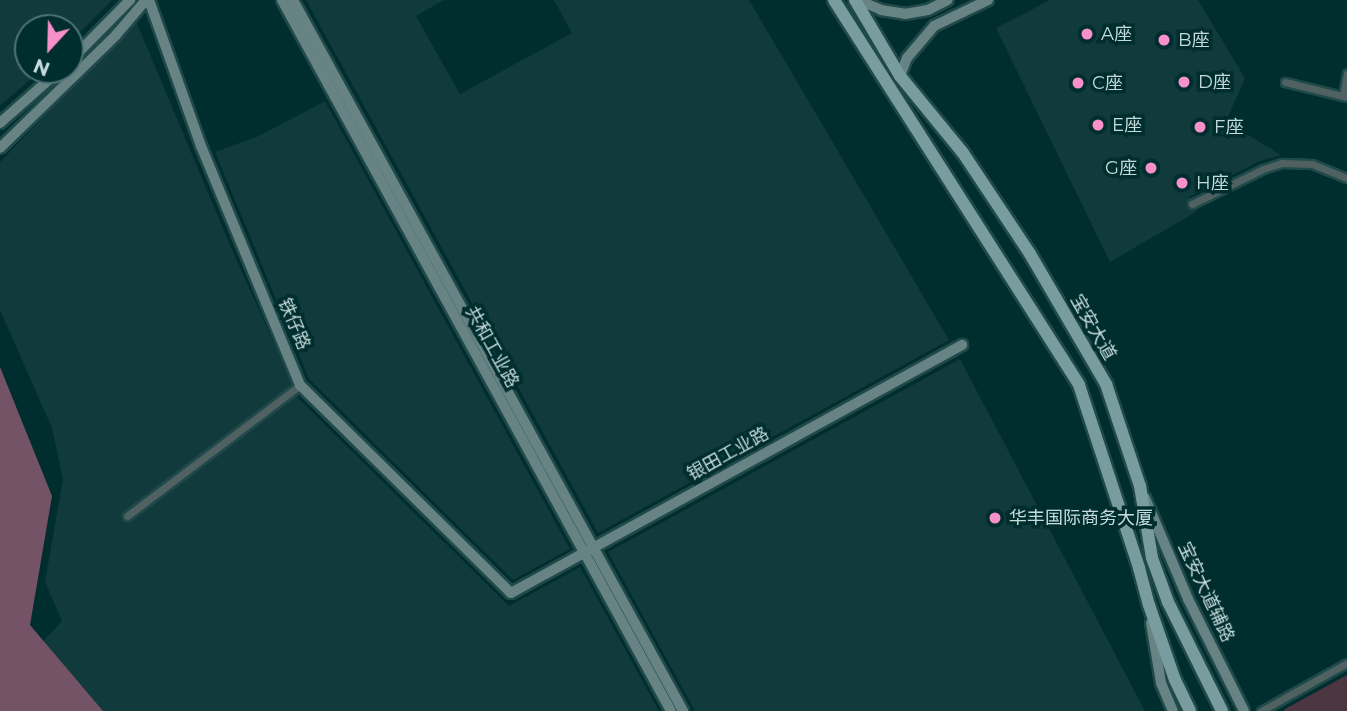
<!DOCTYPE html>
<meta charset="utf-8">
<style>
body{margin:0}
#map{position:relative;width:1347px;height:711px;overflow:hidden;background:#002d2e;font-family:Montserrat,"Noto Sans SC",sans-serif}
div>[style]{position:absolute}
.built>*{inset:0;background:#103a3b}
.green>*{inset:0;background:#4b3641}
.forest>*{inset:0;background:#735365}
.roads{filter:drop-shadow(2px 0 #20494a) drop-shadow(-2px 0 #20494a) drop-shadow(0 2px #20494a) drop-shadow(0 -2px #20494a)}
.street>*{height:7px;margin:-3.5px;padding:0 3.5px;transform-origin:3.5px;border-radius:3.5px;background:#506162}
.secondary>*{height:10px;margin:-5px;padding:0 5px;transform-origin:5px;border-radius:5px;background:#678384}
.primary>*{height:12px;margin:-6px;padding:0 6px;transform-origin:6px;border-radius:6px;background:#799d9e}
.dots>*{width:19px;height:19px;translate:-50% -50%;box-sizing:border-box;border:4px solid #002d2e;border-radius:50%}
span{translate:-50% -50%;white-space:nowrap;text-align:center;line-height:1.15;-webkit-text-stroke:7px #002d2e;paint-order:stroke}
.poi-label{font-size:18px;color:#c6dbdc}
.left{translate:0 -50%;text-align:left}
.right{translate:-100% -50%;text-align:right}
.street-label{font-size:18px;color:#c6dbdc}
.north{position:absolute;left:14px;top:14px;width:70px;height:70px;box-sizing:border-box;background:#002d2e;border:2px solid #4f7374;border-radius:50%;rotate:202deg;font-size:19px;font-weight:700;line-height:28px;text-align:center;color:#c6dbdc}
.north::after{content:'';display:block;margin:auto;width:24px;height:32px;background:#f890cc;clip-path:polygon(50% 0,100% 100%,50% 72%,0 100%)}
</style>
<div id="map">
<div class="built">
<i style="clip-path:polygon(0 0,112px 0,70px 42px,70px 28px,28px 28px,28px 70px,41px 70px,0 106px)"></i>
<i style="clip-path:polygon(306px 0,444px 0,416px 16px,460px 94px,572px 33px,554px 0,749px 0,949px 340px,598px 533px)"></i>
<i style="clip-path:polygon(1050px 0,1198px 0,1245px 78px,1228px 117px,1230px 124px,1281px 155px,1260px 161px,1189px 197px,1196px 212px,1110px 262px,996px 28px)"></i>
<i style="clip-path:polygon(136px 21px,230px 245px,299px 399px,509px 606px,580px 567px,659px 711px,103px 711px,43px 641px,62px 621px,45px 582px,63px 479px,52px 428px,0 310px,0 162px)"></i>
<i style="clip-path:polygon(325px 101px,570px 549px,513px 580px,309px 379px,215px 152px,259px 136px)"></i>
<i style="clip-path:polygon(960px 359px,1145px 711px,695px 711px,608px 552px)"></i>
</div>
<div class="green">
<i style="clip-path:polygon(1347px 675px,1347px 711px,1284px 711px,1285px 709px)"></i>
</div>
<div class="forest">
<i style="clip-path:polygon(0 367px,52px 496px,30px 625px,103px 711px,0 711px)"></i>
</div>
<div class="roads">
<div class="street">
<i style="left:1285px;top:82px;width:64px;rotate:13.6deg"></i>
<i style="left:1343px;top:96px;width:23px;rotate:-80deg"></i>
<i style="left:1192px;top:204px;width:79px;rotate:-26.2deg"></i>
<i style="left:1263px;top:169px;width:20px;rotate:-18deg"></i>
<i style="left:1282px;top:163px;width:30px;rotate:2deg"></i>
<i style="left:1312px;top:164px;width:38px;rotate:22deg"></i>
<i style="left:127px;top:516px;width:217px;rotate:-37.1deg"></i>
<i style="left:1261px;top:711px;width:98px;rotate:-29.2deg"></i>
</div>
<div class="secondary">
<i style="left:149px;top:0;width:155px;rotate:70.4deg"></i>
<i style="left:201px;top:146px;width:259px;rotate:67.5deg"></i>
<i style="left:300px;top:385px;width:296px;rotate:44.6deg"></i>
<i style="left:511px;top:593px;width:515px;rotate:-28.81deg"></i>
<i style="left:282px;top:0;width:810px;rotate:61.32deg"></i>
<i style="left:293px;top:0;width:811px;rotate:61.25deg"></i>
<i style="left:858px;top:0;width:25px;rotate:23deg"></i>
<i style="left:881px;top:10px;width:24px;rotate:9deg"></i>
<i style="left:905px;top:14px;width:23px;rotate:-10deg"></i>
<i style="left:928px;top:10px;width:22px;rotate:-27deg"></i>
<i style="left:70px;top:61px;width:86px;rotate:-45.5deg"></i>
<i style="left:900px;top:76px;width:19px;rotate:-69deg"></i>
<i style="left:907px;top:58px;width:42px;rotate:-49.8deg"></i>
<i style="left:934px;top:26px;width:60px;rotate:-25.7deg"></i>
<i style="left:0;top:123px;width:80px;rotate:-41.5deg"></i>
<i style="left:0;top:148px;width:162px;rotate:-44.2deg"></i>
<i style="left:116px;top:35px;width:46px;rotate:-49.4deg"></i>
<i style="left:1145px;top:498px;width:110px;rotate:66.9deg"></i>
<i style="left:1188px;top:599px;width:125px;rotate:63.4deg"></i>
<i style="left:1151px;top:623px;width:61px;rotate:80.5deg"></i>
<i style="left:1161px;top:683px;width:30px;rotate:67deg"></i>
</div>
<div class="primary">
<i style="left:834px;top:0;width:456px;rotate:57.5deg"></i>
<i style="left:1079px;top:385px;width:193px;rotate:71.8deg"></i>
<i style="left:1139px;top:568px;width:38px;rotate:75deg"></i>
<i style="left:1149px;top:605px;width:79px;rotate:70.9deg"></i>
<i style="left:1175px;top:680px;width:34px;rotate:64deg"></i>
<i style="left:855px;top:0;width:88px;rotate:59.4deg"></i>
<i style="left:900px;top:76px;width:99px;rotate:50.7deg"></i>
<i style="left:963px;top:153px;width:121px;rotate:56.4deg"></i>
<i style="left:1030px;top:254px;width:151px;rotate:59.7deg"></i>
<i style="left:1106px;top:384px;width:108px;rotate:71.6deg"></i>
<i style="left:1140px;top:486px;width:73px;rotate:80.5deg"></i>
<i style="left:1152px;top:558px;width:47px;rotate:70deg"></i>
<i style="left:1168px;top:602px;width:122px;rotate:63.6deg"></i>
</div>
</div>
<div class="dots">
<i style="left:1087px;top:34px;background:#f890cc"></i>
<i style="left:1164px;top:40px;background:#f890cc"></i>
<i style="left:1184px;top:82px;background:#f890cc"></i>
<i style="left:1078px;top:83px;background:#f890cc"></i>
<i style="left:1098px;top:125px;background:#f890cc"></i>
<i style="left:1200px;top:127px;background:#f890cc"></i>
<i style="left:1151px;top:168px;background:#f890cc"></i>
<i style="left:1182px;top:183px;background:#f890cc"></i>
<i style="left:995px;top:518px;background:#f890cc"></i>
</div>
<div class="poi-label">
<span class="left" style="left:1101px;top:34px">A座</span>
<span class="left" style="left:1178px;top:40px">B座</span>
<span class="left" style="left:1198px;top:82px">D座</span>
<span class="left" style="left:1092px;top:83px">C座</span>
<span class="left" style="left:1112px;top:125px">E座</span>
<span class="left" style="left:1214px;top:127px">F座</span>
<span class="right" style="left:1137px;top:168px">G座</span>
<span class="left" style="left:1196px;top:183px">H座</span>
<span class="left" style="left:1009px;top:518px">华丰国际商务大厦</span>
</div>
<div class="street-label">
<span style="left:294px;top:324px;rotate:67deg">铁仔路</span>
<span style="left:1093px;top:327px;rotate:60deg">宝安大道</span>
<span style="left:492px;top:347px;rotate:61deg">共和工业路</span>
<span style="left:728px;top:454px;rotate:-29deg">银田工业路</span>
<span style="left:1206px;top:592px;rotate:65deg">宝安大道辅路</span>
</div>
<div class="north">N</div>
</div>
